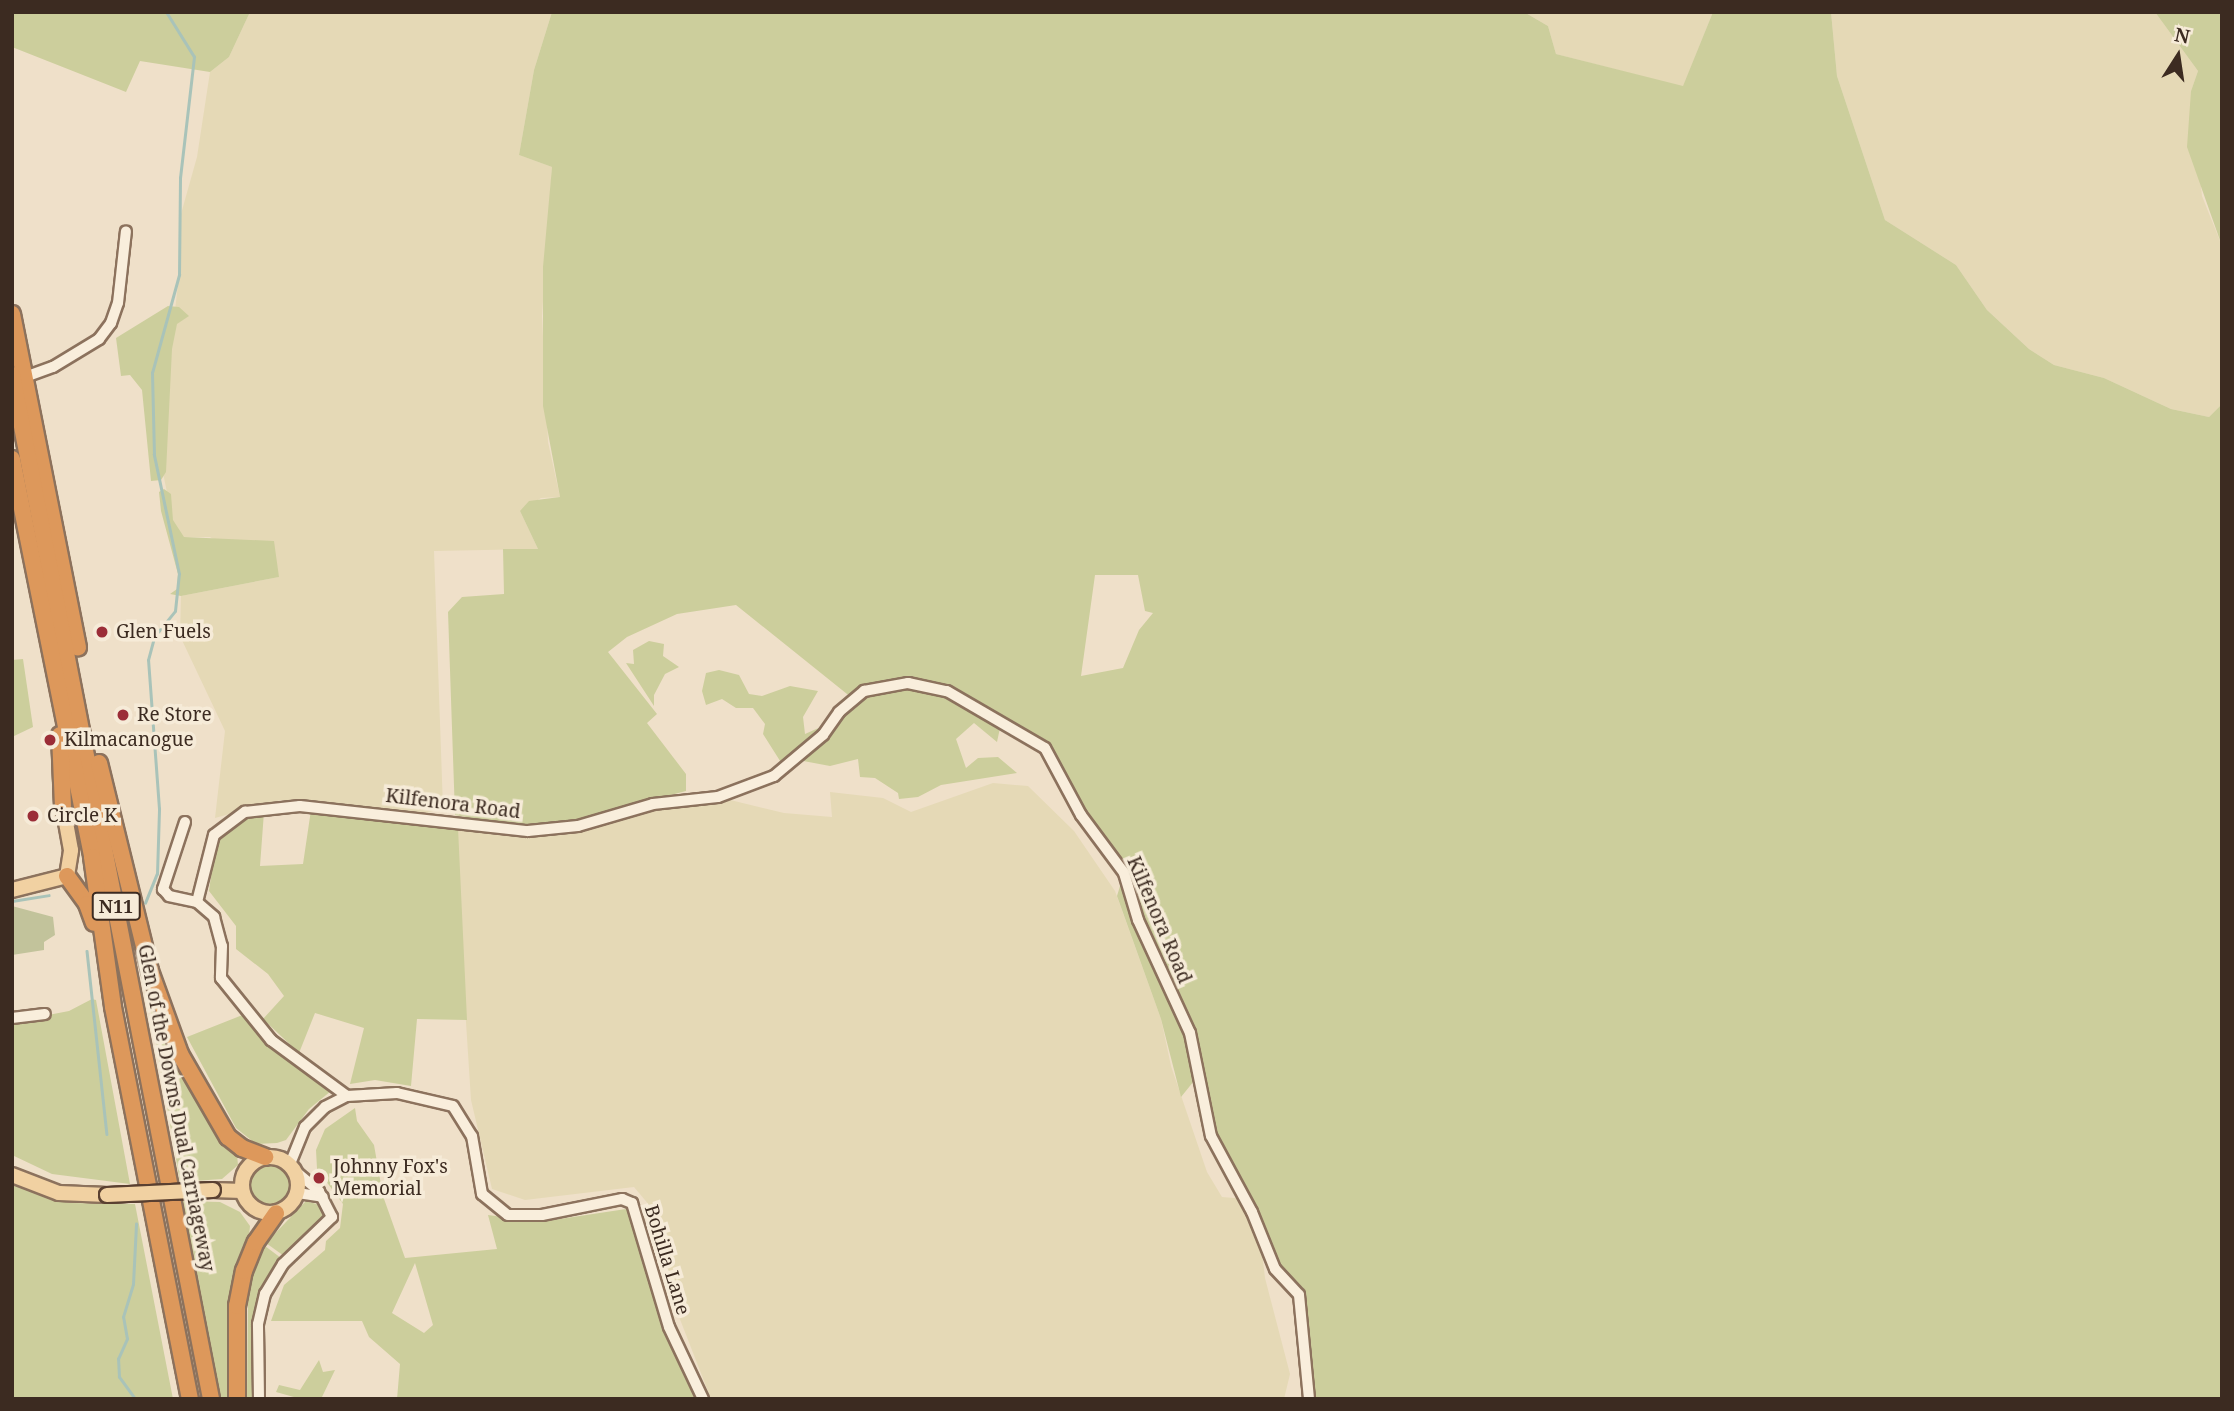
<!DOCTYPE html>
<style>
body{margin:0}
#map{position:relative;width:2234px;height:1411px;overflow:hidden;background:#efe0c9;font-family:"Noto Serif",serif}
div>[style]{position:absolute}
.farmland>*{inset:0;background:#e5d9b6}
.green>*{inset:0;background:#ccce9c}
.round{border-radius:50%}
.cemetery>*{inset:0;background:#c2c39b}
.stream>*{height:2.5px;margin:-1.25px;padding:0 1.25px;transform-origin:1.25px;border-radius:1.25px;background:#a9c3b9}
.roads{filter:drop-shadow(2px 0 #8c725d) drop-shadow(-2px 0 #8c725d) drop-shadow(0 2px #8c725d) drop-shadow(0 -2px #8c725d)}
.minor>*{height:10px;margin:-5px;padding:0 5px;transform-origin:5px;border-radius:5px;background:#f9eedc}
.major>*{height:14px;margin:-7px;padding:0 7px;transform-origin:7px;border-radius:7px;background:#f1d1a2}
.major>.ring{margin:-7px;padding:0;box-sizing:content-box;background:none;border:14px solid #f1d1a2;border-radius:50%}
.highway>*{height:16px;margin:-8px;padding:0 8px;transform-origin:8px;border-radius:8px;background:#dd985b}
.bridges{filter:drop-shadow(2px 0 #5a4031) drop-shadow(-2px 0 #5a4031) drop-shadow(0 2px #5a4031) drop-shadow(0 -2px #5a4031)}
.major-bridge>*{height:14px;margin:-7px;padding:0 7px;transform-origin:7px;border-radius:7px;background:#f1d1a2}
.dots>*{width:19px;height:19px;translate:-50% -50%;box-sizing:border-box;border:4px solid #f6ebd8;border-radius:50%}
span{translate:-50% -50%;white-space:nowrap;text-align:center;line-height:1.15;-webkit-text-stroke:7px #f6ebd8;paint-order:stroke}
.shield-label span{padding:2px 5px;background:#f6ebd8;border:2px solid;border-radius:5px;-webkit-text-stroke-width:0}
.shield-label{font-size:18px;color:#3c2b21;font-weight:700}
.poi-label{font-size:19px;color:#3c2b21}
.left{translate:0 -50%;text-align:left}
.street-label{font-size:19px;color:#3c2b21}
.frame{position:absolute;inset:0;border:14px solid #3c2b21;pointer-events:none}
.north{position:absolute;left:2143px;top:21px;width:70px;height:70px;-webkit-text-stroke:5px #f6ebd8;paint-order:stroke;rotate:12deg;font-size:19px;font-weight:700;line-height:28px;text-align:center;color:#3c2b21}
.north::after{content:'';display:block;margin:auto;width:24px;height:32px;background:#3c2b21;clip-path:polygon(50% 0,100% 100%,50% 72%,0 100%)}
</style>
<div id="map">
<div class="farmland">
<i style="clip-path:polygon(552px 12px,534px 70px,519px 155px,552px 167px,542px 316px,548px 442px,560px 497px,541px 498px,520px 511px,538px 549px,434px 551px,443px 808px,427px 813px,281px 800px,215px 818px,225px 731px,180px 636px,181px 596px,279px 577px,210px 537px,176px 537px,159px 453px,179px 275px,179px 221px,197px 157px,210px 72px,229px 57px,250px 12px)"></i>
<i style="clip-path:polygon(1524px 12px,1713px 12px,1683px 87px,1556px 54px,1548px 26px)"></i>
<i style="clip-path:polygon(1831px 12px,2155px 12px,2198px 71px,2191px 91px,2202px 196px,2222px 246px,2222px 404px,2209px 417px,2171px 409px,2104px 378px,2054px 365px,2029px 349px,1987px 310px,1956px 265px,1885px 220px,1837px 76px)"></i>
<i style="clip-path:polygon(993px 783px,1028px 786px,1074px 831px,1115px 891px,1161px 1019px,1171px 1066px,1207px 1172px,1222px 1197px,1246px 1199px,1259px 1227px,1265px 1278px,1290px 1374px,1284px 1399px,711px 1399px,676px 1309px,655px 1212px,634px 1187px,525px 1200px,492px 1189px,471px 1100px,457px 882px,458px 822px,528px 831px,578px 826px,632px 808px,718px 797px,784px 813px,832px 817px,830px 792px,883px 798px,911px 812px)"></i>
</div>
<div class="green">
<i style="clip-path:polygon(12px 12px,250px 12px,229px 57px,210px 72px,140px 61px,126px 92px,12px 47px)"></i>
<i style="clip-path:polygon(evenodd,552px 12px,1524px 12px,1548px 26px,1556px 54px,1683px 86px,1713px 12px,1831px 12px,1837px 76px,1885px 220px,1956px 265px,1987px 310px,2029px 349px,2054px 365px,2104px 378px,2171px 409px,2209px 417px,2222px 404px,2222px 1399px,1309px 1399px,1302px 1302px,1280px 1275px,1218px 1154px,1198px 1076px,1181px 1097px,1161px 1019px,1117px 896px,1124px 873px,1091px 828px,1045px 748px,926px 685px,852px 698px,736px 605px,677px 614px,627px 637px,608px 652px,657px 714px,647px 723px,686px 774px,686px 791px,564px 823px,511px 825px,455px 815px,448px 612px,462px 597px,504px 594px,503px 549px,538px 549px,520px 511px,529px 501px,560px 497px,543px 406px,543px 267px,552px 167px,519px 155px,534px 70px,552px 12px,1095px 575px,1138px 575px,1145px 611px,1153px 613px,1139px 630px,1123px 668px,1081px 676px,1095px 575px)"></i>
<i style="clip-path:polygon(2155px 12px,2222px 12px,2222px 246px,2187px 147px,2191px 91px,2198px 71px)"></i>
<i style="clip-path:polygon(168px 306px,179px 307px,189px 316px,177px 324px,172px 349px,166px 472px,161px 480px,151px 481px,142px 390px,130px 375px,121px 376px,116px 338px)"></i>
<i style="clip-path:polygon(164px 489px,171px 494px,173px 520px,184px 537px,274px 541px,279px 577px,181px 596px,170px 594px,177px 589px,178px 574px,161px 511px,159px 492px)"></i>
<i style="clip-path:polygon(649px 641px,664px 644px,663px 656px,679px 667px,665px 674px,654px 695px,654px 706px,626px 663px,634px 664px,633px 650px)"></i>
<i style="clip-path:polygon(23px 659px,33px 727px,12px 737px,12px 660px)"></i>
<i style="clip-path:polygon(719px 670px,739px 675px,749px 694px,762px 696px,790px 686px,818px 691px,803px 717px,805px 734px,823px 726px,782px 764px,763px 734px,765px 724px,753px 708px,736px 708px,722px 699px,706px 705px,702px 691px,706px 673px)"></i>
<i style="clip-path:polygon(906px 686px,944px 692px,1000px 728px,997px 742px,974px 723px,956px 739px,966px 768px,978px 758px,998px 757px,1017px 773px,941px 785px,918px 797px,899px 799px,898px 793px,875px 778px,860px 777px,858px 759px,830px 766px,798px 760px,850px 703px,864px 695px)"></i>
<i style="clip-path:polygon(311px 810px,458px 828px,467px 1020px,417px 1019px,411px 1086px,375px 1080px,350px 1084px,364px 1028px,315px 1013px,299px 1053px,263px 1019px,284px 996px,268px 974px,236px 949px,236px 926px,209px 891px,216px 838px,239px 817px,264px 812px,260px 866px,303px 864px)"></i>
<i style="clip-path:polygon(142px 961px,224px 1139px,237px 1155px,238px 1165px,222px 1179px,180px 1182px)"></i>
<i style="clip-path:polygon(92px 999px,96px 1000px,130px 1184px,52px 1174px,12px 1155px,12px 1022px,69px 1011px)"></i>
<i style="clip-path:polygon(245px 1014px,267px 1045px,331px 1091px,309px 1109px,286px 1140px,277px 1143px,256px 1144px,236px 1128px,187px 1037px)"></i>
<i style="clip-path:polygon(evenodd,355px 1108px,357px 1121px,374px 1145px,383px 1196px,405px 1258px,497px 1249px,488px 1215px,540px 1222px,626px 1209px,631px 1212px,668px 1340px,695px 1399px,397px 1399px,400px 1364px,369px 1337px,362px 1321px,271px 1321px,284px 1285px,325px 1250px,326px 1241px,340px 1228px,343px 1204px,317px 1169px,316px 1150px,325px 1129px,355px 1108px,415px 1263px,433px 1325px,424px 1333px,392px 1313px,415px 1263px)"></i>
<i class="round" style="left:250px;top:1165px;width:40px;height:40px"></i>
<i style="clip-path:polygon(12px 1185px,69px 1203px,135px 1204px,173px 1399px,12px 1399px)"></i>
<i style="clip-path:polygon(182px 1201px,220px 1202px,240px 1212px,250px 1226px,232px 1399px,221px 1399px)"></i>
<i style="clip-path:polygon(306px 1201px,323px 1206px,323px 1219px,284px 1256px,266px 1243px)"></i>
<i style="clip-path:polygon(265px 1246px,281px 1258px,257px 1298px,255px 1399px,247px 1399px,248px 1299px,252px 1273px)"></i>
<i style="clip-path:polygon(319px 1360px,323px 1372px,335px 1370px,322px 1397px,301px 1399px,276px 1392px,279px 1385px,300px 1390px)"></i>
</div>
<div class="cemetery">
<i style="clip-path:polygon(12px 906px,53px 917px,55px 935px,44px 942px,44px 950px,12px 955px)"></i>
</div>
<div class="stream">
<i style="left:12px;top:901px;width:37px;rotate:-9deg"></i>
<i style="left:145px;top:903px;width:31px;rotate:-68deg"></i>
<i style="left:157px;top:874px;width:65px;rotate:-88.2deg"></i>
<i style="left:159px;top:809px;width:149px;rotate:-94.2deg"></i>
<i style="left:148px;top:660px;width:24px;rotate:-75deg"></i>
<i style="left:154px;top:637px;width:33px;rotate:-51deg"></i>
<i style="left:175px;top:611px;width:37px;rotate:-84deg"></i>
<i style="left:179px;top:574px;width:122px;rotate:-101.9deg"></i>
<i style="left:154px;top:455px;width:82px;rotate:-91.4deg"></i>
<i style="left:152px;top:373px;width:102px;rotate:-74.6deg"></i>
<i style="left:179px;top:275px;width:97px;rotate:-89.4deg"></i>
<i style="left:180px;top:178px;width:122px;rotate:-83.4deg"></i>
<i style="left:194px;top:57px;width:53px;rotate:-121.9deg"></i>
<i style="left:87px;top:951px;width:184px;rotate:83.8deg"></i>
<i style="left:135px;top:1399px;width:27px;rotate:-126deg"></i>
<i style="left:119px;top:1377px;width:18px;rotate:-93deg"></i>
<i style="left:118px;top:1359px;width:22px;rotate:-66deg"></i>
<i style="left:127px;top:1339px;width:22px;rotate:-100deg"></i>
<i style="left:123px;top:1317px;width:34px;rotate:-73deg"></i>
<i style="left:133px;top:1284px;width:60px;rotate:-87.1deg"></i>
</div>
<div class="roads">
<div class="minor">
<i style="left:25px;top:377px;width:30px;rotate:-20deg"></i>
<i style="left:53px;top:367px;width:54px;rotate:-31.3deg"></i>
<i style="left:99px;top:339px;width:20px;rotate:-53deg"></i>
<i style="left:111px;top:323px;width:21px;rotate:-71deg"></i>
<i style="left:118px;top:303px;width:72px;rotate:-83.7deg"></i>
<i style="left:185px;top:822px;width:71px;rotate:108.2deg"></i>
<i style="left:163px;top:889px;width:9px;rotate:49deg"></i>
<i style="left:169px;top:896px;width:29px;rotate:12deg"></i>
<i style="left:197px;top:902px;width:23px;rotate:41deg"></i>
<i style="left:214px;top:917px;width:30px;rotate:75deg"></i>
<i style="left:222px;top:946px;width:32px;rotate:92deg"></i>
<i style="left:221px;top:978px;width:80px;rotate:51.1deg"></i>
<i style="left:271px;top:1040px;width:94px;rotate:36.4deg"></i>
<i style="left:197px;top:902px;width:69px;rotate:-75.8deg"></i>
<i style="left:214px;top:835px;width:39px;rotate:-37deg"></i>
<i style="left:245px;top:812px;width:55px;rotate:-6.2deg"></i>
<i style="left:300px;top:806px;width:229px;rotate:6.3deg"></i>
<i style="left:528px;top:831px;width:50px;rotate:-5.7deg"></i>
<i style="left:578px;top:826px;width:78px;rotate:-16.3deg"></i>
<i style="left:653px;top:804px;width:65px;rotate:-6.1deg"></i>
<i style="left:718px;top:797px;width:60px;rotate:-20.6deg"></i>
<i style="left:774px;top:776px;width:64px;rotate:-39.9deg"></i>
<i style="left:823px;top:735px;width:28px;rotate:-55deg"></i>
<i style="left:839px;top:712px;width:33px;rotate:-40deg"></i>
<i style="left:864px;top:691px;width:45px;rotate:-10.3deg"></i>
<i style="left:908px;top:683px;width:40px;rotate:12deg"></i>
<i style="left:947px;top:691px;width:113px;rotate:30.2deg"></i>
<i style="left:1045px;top:748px;width:76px;rotate:61.8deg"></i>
<i style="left:1081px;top:815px;width:72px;rotate:53.4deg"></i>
<i style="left:1124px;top:873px;width:49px;rotate:73.4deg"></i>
<i style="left:1138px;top:920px;width:124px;rotate:65.3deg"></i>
<i style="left:1190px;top:1033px;width:105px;rotate:78.5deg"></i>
<i style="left:1211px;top:1136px;width:86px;rotate:61.7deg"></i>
<i style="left:1252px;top:1212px;width:61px;rotate:68deg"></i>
<i style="left:1275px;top:1269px;width:35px;rotate:47deg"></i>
<i style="left:1299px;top:1295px;width:104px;rotate:84.5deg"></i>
<i style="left:12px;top:1018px;width:33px;rotate:-7deg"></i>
<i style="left:290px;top:1164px;width:40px;rotate:-68deg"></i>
<i style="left:305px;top:1127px;width:28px;rotate:-45deg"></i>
<i style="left:325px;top:1107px;width:25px;rotate:-27deg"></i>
<i style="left:347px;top:1096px;width:50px;rotate:-3.4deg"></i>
<i style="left:397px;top:1093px;width:57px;rotate:13.1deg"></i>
<i style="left:453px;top:1106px;width:36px;rotate:58deg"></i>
<i style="left:472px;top:1136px;width:59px;rotate:80.2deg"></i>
<i style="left:482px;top:1194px;width:33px;rotate:39deg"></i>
<i style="left:508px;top:1215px;width:34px"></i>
<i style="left:542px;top:1215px;width:82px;rotate:-11.3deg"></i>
<i style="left:622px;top:1199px;width:11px;rotate:22deg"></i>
<i style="left:632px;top:1203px;width:129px;rotate:73.4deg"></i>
<i style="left:669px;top:1327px;width:80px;rotate:64.7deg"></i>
<i style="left:298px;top:1193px;width:25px;rotate:9deg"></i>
<i style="left:259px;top:1399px;width:75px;rotate:-90.8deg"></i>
<i style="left:258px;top:1324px;width:31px;rotate:-77deg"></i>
<i style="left:265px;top:1294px;width:35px;rotate:-59deg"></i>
<i style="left:283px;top:1264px;width:68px;rotate:-43.8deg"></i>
<i style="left:332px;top:1217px;width:29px;rotate:-117deg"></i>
<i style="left:319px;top:1191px;width:33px;rotate:-140deg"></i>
</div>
<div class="major">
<i style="left:12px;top:890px;width:57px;rotate:-14.3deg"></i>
<i style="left:67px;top:876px;width:26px;rotate:-81deg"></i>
<i style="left:71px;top:850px;width:45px;rotate:-100.3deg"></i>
<i class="ring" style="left:242px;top:1157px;width:42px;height:42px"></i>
<i style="left:12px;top:1175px;width:50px;rotate:21deg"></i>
<i style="left:59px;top:1193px;width:48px;rotate:2.4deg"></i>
<i style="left:213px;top:1190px;width:29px;rotate:2deg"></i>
</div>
<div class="highway">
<i style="left:12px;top:314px;width:340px;rotate:78.8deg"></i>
<i style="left:12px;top:375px;width:1043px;rotate:79deg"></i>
<i style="left:12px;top:459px;width:406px;rotate:78.6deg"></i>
<i style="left:92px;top:857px;width:151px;rotate:82deg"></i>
<i style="left:113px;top:1007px;width:399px;rotate:78.9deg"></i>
<i style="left:60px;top:735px;width:71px;rotate:87.6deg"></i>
<i style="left:99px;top:763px;width:214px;rotate:76.2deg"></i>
<i style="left:150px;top:971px;width:88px;rotate:70.1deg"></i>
<i style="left:180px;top:1054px;width:96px;rotate:60deg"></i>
<i style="left:228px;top:1137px;width:18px;rotate:38deg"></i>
<i style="left:242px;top:1148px;width:25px;rotate:21deg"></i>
<i style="left:67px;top:876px;width:34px;rotate:54deg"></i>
<i style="left:87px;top:904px;width:20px;rotate:70deg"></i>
<i style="left:237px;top:1399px;width:93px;rotate:-90deg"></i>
<i style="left:237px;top:1306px;width:36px;rotate:-79deg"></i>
<i style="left:244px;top:1271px;width:31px;rotate:-68deg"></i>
<i style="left:256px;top:1242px;width:35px;rotate:-55deg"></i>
</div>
</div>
<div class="bridges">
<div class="major-bridge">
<i style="left:107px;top:1195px;width:106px;rotate:-2.7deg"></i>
</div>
</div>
<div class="dots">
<i style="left:102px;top:632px;background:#9b2d37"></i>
<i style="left:123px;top:715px;background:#9b2d37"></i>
<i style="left:50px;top:740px;background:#9b2d37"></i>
<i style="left:33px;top:816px;background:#9b2d37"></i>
<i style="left:319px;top:1178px;background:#9b2d37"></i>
</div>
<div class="shield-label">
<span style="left:116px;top:906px">N11</span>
</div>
<div class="poi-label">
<span class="left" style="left:116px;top:632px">Glen Fuels</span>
<span class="left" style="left:137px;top:715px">Re Store</span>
<span class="left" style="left:64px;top:740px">Kilmacanogue</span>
<span class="left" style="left:47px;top:816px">Circle K</span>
<span class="left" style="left:333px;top:1178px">Johnny Fox's<br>Memorial</span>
</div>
<div class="street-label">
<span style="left:453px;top:804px;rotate:7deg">Kilfenora Road</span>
<span style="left:1159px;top:920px;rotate:67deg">Kilfenora Road</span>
<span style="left:176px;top:1108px;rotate:79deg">Glen of the Downs Dual Carriageway</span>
<span style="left:667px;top:1260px;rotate:73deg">Bohilla Lane</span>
</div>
<div class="frame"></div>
<div class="north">N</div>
</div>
